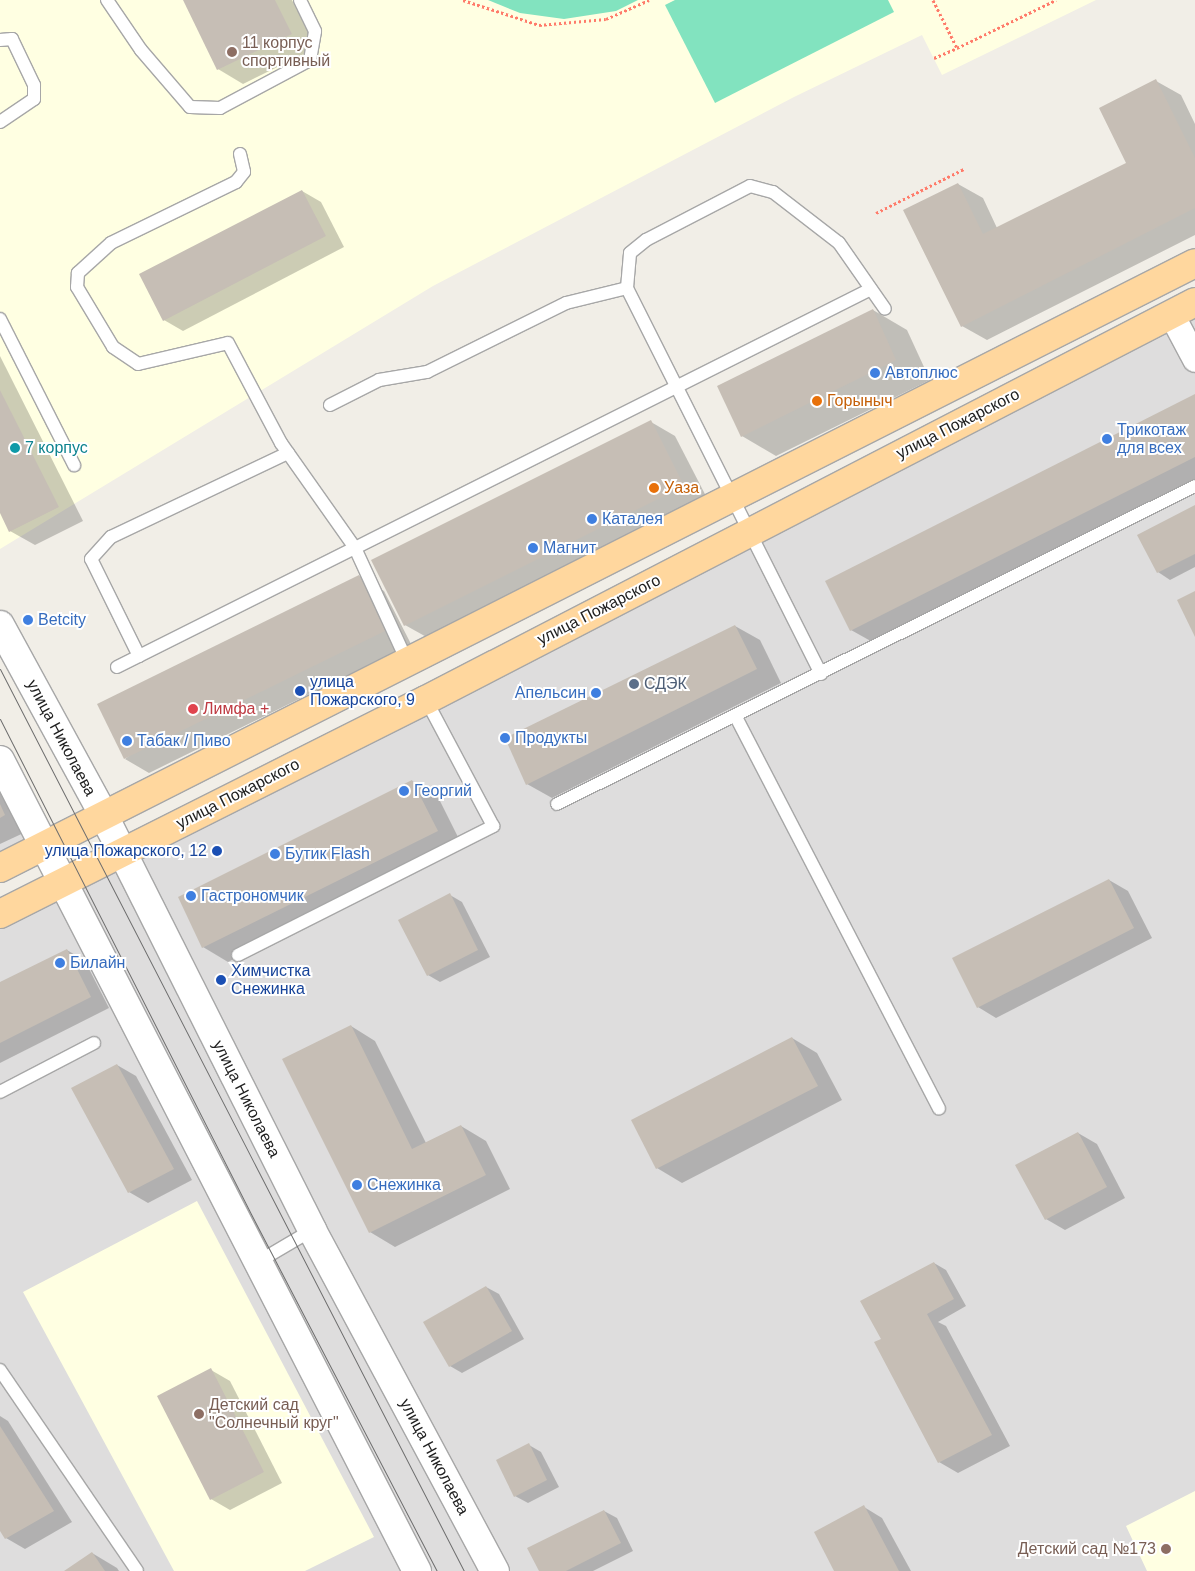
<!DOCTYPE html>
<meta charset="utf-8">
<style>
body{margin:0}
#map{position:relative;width:1195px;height:1571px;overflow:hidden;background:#f1eee7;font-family:Helvetica,sans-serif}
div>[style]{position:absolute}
.residential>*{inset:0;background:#dedddd}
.education>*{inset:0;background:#ffffe2}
.pitch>*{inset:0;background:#82e3bf}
.shadow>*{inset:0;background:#0003}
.building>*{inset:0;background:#c6beb5}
.path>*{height:3px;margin-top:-1.5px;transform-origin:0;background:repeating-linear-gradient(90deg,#ff7b6a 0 2.5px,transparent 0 5px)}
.roads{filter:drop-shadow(1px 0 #a7a7a7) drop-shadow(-1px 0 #a7a7a7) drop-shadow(0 1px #a7a7a7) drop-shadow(0 -1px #a7a7a7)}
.service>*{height:12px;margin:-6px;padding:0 6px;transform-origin:6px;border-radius:6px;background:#fff}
.minor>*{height:25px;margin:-12.5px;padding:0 12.5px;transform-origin:12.5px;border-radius:12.5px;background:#fff}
.tertiary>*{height:28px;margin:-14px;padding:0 14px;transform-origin:14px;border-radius:14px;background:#fff}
.primary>*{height:28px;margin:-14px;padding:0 14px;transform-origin:14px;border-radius:14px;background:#ffd79e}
.tram>*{height:1px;margin:-0.5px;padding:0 0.5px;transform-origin:0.5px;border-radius:0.5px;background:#6e6e6e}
.dots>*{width:14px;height:14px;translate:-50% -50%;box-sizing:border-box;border:2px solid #fff;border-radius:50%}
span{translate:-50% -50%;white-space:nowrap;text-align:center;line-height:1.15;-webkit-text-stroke:4px #fff;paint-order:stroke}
.education-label{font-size:16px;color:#785e54}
.left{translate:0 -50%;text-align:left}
.right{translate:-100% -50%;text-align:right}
.shop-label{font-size:16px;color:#366cbe}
.food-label{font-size:16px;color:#c56008}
.street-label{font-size:16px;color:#202020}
.culture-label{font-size:16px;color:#0d838f}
.transit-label{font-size:16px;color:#164399}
.service-label{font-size:16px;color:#4e5e75}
.health-label{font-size:16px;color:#be3a42}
</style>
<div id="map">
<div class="residential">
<i style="clip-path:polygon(1195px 302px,1195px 1571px,0 1571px,0 914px)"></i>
<i style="clip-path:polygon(0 760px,43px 846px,0 868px)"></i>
</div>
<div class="education">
<i style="clip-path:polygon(0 0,1096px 0,942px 75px,922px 35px,794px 97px,433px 286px,0 549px)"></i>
<i style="clip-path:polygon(197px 1201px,374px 1537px,305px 1571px,174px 1571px,23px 1292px)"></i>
<i style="clip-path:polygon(1195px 1491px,1195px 1571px,1147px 1571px,1126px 1526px)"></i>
</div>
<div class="pitch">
<i style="clip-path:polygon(488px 0,638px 0,616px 11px,564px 19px,520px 13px)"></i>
<i style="clip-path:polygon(675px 0,888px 0,894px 12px,715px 103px,665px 5px)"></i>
</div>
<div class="shadow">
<i style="clip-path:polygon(184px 0,292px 0,316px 48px,243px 84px,218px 69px)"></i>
<i style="clip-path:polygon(1156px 81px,1181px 95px,1195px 124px,1195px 235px,987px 340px,962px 326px,958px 184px,983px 198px,997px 228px,1127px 164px)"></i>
<i style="clip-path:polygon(302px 191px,321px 202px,344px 247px,183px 331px,164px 320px)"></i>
<i style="clip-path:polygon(873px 310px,907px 330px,930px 380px,776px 456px,742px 436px)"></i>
<i style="clip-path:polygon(0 356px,83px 521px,35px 545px,10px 531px,0 510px)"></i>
<i style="clip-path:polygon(1195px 396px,1195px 483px,876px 644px,851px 630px)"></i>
<i style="clip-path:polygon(651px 422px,675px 436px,708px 500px,430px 639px,405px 625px)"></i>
<i style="clip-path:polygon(1195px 507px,1195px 567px,1170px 580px,1158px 572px)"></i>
<i style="clip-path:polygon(evenodd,359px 576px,384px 591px,411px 644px,149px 773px,125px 759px,359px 576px,368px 596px,371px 596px,390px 635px,388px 636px,368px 596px)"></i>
<i style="clip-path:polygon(735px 626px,760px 640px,781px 683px,552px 798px,527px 784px)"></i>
<i style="clip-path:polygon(0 780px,30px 830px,0 844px)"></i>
<i style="clip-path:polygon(412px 781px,437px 795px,462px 845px,228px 962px,203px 947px)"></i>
<i style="clip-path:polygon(1109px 880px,1128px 891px,1152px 938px,996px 1018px,978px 1007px)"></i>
<i style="clip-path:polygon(450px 895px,462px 902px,490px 957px,440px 982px,428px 975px)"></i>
<i style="clip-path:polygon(67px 950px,85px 961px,109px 1008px,0 1063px,0 984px)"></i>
<i style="clip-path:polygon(351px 1026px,375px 1041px,426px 1143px,461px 1126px,486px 1141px,510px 1189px,395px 1247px,370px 1232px)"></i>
<i style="clip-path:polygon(792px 1038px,817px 1053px,842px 1100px,682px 1183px,657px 1168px,633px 1121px)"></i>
<i style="clip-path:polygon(117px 1065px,136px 1076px,192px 1180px,148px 1203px,129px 1192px)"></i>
<i style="clip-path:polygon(1078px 1133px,1097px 1144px,1125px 1198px,1065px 1230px,1046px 1219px)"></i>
<i style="clip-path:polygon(934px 1263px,946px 1270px,966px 1306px,938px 1322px,946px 1326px,1010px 1446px,958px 1473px,939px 1462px,883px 1339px)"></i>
<i style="clip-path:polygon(486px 1287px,499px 1294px,524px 1339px,462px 1373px,450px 1366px)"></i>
<i style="clip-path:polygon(211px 1370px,230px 1381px,282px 1483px,230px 1510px,211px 1499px)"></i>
<i style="clip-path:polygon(0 1416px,8px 1421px,72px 1522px,25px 1549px,6px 1538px,0 1529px)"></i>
<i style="clip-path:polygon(529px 1445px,541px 1452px,559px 1487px,528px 1503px,515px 1496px)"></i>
<i style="clip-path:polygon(864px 1507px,882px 1518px,911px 1571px,836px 1571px)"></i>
<i style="clip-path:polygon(604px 1511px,617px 1518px,633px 1551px,593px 1571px,540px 1571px)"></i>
<i style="clip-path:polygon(92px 1553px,117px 1568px,119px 1571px,66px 1571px)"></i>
</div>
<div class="building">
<i style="clip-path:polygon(183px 0,275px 0,292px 34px,217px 70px)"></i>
<i style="clip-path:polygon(1156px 79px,1195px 158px,1195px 208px,961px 327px,903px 210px,958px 183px,983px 234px,1126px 163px,1099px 108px)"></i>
<i style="clip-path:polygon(302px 190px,326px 236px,163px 321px,139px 274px)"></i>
<i style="clip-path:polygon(873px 309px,896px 360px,741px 437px,717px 386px)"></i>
<i style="clip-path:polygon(0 390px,59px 507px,9px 532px,0 513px)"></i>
<i style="clip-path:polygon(1195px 394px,1195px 457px,850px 631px,825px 581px)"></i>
<i style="clip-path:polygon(651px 420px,684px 486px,404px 626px,371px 560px)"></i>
<i style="clip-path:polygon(1195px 505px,1195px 554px,1157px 573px,1137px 535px)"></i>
<i style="clip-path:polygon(359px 575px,387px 630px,124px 759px,97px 704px)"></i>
<i style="clip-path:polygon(1195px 591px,1195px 637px,1177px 600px)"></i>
<i style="clip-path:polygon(735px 625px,757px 669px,526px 785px,505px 738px)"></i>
<i style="clip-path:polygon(412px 780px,438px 831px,202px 948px,178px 897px)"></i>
<i style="clip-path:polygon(0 804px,5px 815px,0 818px)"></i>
<i style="clip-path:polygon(1109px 879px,1134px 928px,977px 1008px,952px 958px)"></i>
<i style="clip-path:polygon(450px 893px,478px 950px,427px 976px,398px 920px)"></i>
<i style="clip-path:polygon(67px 949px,91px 997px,0 1043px,0 982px)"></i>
<i style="clip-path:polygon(351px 1025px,412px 1149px,461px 1125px,486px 1175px,369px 1233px,282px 1059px)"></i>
<i style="clip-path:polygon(792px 1037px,818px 1086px,656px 1169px,631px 1120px)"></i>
<i style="clip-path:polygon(117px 1064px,174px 1169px,128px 1193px,71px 1088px)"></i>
<i style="clip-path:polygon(1078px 1132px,1107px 1187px,1045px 1220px,1015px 1165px)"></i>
<i style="clip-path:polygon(934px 1262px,954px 1299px,927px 1314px,992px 1435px,938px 1463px,874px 1342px,881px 1339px,860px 1301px)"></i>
<i style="clip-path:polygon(486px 1286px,512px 1331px,449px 1367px,423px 1322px)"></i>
<i style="clip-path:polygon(211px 1368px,264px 1472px,210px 1500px,157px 1396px)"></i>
<i style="clip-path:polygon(0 1426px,54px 1511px,5px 1539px,0 1531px)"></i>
<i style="clip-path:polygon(529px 1443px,547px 1480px,514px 1497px,496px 1460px)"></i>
<i style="clip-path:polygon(864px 1505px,899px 1571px,834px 1571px,814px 1532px)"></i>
<i style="clip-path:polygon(604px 1510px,621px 1543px,566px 1571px,539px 1571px,527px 1548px)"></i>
<i style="clip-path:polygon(92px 1552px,105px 1571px,64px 1571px)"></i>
</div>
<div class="path">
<i style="left:463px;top:0;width:80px;rotate:18.2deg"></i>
<i style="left:539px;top:25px;width:67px;rotate:-5.1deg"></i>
<i style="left:606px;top:19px;width:47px;rotate:-23.8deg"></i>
<i style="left:933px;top:0;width:54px;rotate:63.4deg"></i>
<i style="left:957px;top:48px;width:110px;rotate:-25.9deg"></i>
<i style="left:934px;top:58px;width:25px;rotate:-23deg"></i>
<i style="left:876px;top:213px;width:98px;rotate:-26.6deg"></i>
</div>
<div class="roads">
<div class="service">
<i style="left:107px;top:0;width:60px;rotate:55.8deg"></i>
<i style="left:141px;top:50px;width:75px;rotate:49.3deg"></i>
<i style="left:190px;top:107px;width:30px;rotate:2deg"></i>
<i style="left:220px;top:108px;width:102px;rotate:-28.1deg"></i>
<i style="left:310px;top:60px;width:29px;rotate:-80deg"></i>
<i style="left:315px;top:31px;width:34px;rotate:-116deg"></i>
<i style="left:0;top:40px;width:12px;rotate:-5deg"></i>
<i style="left:12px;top:39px;width:51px;rotate:64.4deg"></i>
<i style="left:34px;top:85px;width:14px;rotate:90deg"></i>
<i style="left:34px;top:99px;width:41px;rotate:145.9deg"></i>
<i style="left:240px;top:154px;width:18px;rotate:77deg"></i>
<i style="left:244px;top:172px;width:13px;rotate:129deg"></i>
<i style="left:236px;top:182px;width:139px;rotate:154deg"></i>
<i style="left:111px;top:243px;width:45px;rotate:137.7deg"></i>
<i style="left:78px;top:273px;width:14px;rotate:94deg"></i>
<i style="left:77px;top:287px;width:70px;rotate:59deg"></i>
<i style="left:113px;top:347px;width:30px;rotate:34deg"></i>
<i style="left:138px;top:364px;width:92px;rotate:-13.1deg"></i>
<i style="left:228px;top:343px;width:113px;rotate:62.1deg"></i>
<i style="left:281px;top:443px;width:128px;rotate:54.8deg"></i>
<i style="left:355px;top:548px;width:577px;rotate:-26.65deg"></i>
<i style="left:0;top:319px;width:164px;rotate:63.1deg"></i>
<i style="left:330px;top:405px;width:55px;rotate:-27deg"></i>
<i style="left:379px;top:380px;width:49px;rotate:-9.5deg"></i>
<i style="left:427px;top:372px;width:155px;rotate:-26.4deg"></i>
<i style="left:566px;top:303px;width:63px;rotate:-13.8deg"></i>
<i style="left:139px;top:656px;width:108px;rotate:-116.3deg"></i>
<i style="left:91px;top:559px;width:30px;rotate:-48deg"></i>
<i style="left:111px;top:537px;width:196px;rotate:-25.4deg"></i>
<i style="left:117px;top:667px;width:266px;rotate:-26.6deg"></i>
<i style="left:355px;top:548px;width:127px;rotate:65.3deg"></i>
<i style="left:821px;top:674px;width:432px;rotate:-116.7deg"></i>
<i style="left:627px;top:288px;width:35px;rotate:-85deg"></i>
<i style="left:630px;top:253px;width:21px;rotate:-39deg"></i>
<i style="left:646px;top:240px;width:117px;rotate:-27.4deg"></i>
<i style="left:750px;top:186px;width:24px;rotate:15deg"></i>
<i style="left:773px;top:192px;width:83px;rotate:37.7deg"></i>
<i style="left:839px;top:243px;width:80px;rotate:55.1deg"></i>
<i style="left:736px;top:717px;width:441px;rotate:62.6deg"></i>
<i style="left:557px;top:804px;width:713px;rotate:-26.49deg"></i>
<i style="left:238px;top:955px;width:286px;rotate:-26.8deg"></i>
<i style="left:493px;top:826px;width:143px;rotate:-118deg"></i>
<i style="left:0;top:1092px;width:106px;rotate:-27.5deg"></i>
<i style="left:256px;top:1263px;width:65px;rotate:-30.5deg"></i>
<i style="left:0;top:1370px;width:243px;rotate:55.7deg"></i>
</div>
<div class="minor">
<i style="left:1171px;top:314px;width:51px;rotate:61.9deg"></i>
</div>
<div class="tertiary">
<i style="left:0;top:625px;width:217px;rotate:61.4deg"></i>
<i style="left:104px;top:816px;width:463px;rotate:63.3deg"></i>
<i style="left:312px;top:1230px;width:387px;rotate:61.8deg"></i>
<i style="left:0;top:760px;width:912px;rotate:62.79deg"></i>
</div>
<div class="primary">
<i style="left:0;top:868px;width:1339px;rotate:-26.85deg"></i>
<i style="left:0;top:914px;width:477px;rotate:-26.7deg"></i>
<i style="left:426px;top:700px;width:866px;rotate:-27.36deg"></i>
</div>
</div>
<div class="tram">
<i style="left:0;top:669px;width:1014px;rotate:62.78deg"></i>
<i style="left:0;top:719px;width:555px;rotate:63.11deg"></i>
<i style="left:251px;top:1214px;width:403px;rotate:62.5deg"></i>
</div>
<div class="dots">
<i style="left:232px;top:52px;background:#8d6e63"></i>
<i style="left:875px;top:373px;background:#3f7fe0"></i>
<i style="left:817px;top:401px;background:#e8710a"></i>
<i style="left:1107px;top:439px;background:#3f7fe0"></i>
<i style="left:15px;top:448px;background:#0f9aa8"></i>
<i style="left:654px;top:488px;background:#e8710a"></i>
<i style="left:592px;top:519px;background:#3f7fe0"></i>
<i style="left:533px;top:548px;background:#3f7fe0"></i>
<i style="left:28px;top:620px;background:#3f7fe0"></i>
<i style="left:634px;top:684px;background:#5c6f8a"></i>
<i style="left:300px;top:691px;background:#1a4fb4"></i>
<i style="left:596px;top:693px;background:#3f7fe0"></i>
<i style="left:193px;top:709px;background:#e0444e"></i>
<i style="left:505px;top:738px;background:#3f7fe0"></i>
<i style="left:127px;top:741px;background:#3f7fe0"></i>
<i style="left:404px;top:791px;background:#3f7fe0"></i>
<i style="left:217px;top:851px;background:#1a4fb4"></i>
<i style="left:275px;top:854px;background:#3f7fe0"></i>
<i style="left:191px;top:896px;background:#3f7fe0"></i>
<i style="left:60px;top:963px;background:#3f7fe0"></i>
<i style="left:221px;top:980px;background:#1a4fb4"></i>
<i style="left:357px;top:1185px;background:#3f7fe0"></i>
<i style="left:199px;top:1414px;background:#8d6e63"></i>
<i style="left:1166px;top:1549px;background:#8d6e63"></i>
</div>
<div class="education-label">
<span class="left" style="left:242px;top:52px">11 корпус<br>спортивный</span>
<span class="left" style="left:209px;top:1414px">Детский сад<br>"Солнечный круг"</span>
<span class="right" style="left:1156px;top:1549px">Детский сад №173</span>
</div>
<div class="shop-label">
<span class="left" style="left:885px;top:373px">Автоплюс</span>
<span class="left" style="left:1117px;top:439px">Трикотаж<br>для всех</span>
<span class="left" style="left:602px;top:519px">Каталея</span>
<span class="left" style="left:543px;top:548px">Магнит</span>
<span class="left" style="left:38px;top:620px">Betcity</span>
<span class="right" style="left:586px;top:693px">Апельсин</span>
<span class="left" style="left:515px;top:738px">Продукты</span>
<span class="left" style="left:137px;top:741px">Табак / Пиво</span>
<span class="left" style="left:414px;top:791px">Георгий</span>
<span class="left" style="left:285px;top:854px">Бутик Flash</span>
<span class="left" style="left:201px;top:896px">Гастрономчик</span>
<span class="left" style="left:70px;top:963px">Билайн</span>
<span class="left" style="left:367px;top:1185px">Снежинка</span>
</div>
<div class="food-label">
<span class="left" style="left:827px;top:401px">Горыныч</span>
<span class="left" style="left:664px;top:488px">Уаза</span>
</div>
<div class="street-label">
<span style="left:958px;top:424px;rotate:-27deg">улица Пожарского</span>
<span style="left:599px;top:610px;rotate:-27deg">улица Пожарского</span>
<span style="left:61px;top:738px;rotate:62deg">улица Николаева</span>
<span style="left:238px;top:794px;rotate:-27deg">улица Пожарского</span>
<span style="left:246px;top:1099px;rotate:63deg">улица Николаева</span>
<span style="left:434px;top:1457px;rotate:62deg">улица Николаева</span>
</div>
<div class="culture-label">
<span class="left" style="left:25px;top:448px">7 корпус</span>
</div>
<div class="transit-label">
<span class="left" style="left:310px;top:691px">улица<br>Пожарского, 9</span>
<span class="right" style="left:207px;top:851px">улица Пожарского, 12</span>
<span class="left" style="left:231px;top:980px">Химчистка<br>Снежинка</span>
</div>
<div class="service-label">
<span class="left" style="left:644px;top:684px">СДЭК</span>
</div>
<div class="health-label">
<span class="left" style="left:203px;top:709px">Лимфа +</span>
</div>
</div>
